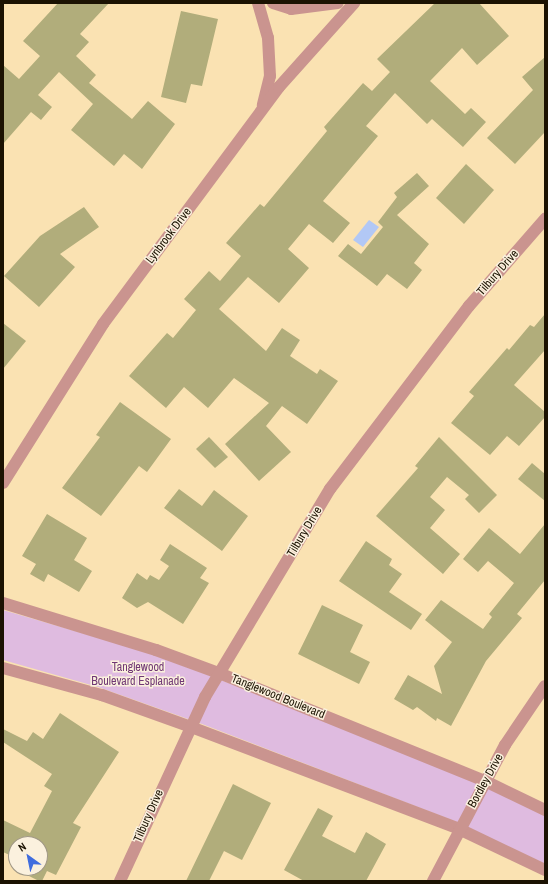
<!DOCTYPE html>
<style>
body{margin:0}
#map{position:relative;width:548px;height:884px;overflow:hidden;background:#fae2b2;font-family:"Archivo Narrow",sans-serif}
div>[style]{position:absolute}
.green>*{inset:0;background:#dfbbe0}
.water>*{inset:0;background:#b2c8f5}
.building>*{inset:0;background:#b1ad7b}
.minor>*{height:12px;margin:-6px;padding:0 6px;transform-origin:6px;border-radius:6px;background:#ca948f}
span{translate:-50% -50%;white-space:nowrap;text-align:center;line-height:1.15;-webkit-text-stroke:3px #fbf1de;paint-order:stroke}
.street-label{font-size:12px;color:#1b1202}
.park-label{font-size:12px;color:#703774}
.frame{position:absolute;inset:0;border:4px solid #1b1202;pointer-events:none}
.north{position:absolute;left:8px;top:836px;width:40px;height:40px;box-sizing:border-box;background:#fbf1de;border:1px solid #a19886;border-radius:50%;rotate:327deg;font-size:11px;font-weight:700;line-height:16px;text-align:center;color:#1b1202}
.north::after{content:'';display:block;margin:auto;width:14px;height:18px;background:#406dde;clip-path:polygon(50% 0,100% 100%,50% 72%,0 100%)}
</style>
<div id="map">
<div class="green">
<i style="clip-path:polygon(3px 610px,140px 650px,211px 676px,477px 783px,545px 816px,545px 864px,454px 821px,202px 724px,98px 687px,3px 660px)"></i>
</div>
<div class="water">
<i style="clip-path:polygon(369px 220px,379px 227px,363px 247px,353px 240px)"></i>
</div>
<div class="building">
<i style="clip-path:polygon(58px 3px,109px 3px,80px 34px,89px 42px,76px 56px,96px 75px,89px 83px,132px 119px,148px 101px,175px 124px,142px 169px,124px 154px,114px 166px,71px 130px,93px 104px,59px 72px,38px 95px,52px 107px,41px 120px,31px 112px,3px 144px,3px 65px,19px 79px,40px 56px,23px 41px)"></i>
<i style="clip-path:polygon(435px 3px,479px 3px,509px 36px,477px 65px,462px 48px,430px 81px,465px 114px,471px 108px,486px 122px,463px 147px,432px 119px,427px 124px,395px 93px,366px 126px,378px 136px,323px 201px,350px 223px,333px 243px,309px 224px,288px 249px,309px 268px,279px 303px,248px 277px,219px 309px,266px 351px,282px 328px,300px 340px,290px 356px,317px 374px,320px 369px,338px 381px,307px 424px,282px 406px,266px 426px,291px 452px,259px 481px,225px 444px,269px 403px,234px 378px,208px 408px,184px 387px,166px 408px,129px 376px,167px 333px,173px 338px,196px 310px,184px 299px,209px 271px,220px 281px,241px 256px,226px 243px,260px 204px,264px 207px,327px 131px,324px 127px,363px 83px,372px 91px,390px 72px,377px 59px)"></i>
<i style="clip-path:polygon(181px 11px,218px 19px,202px 86px,191px 84px,186px 103px,161px 97px)"></i>
<i style="clip-path:polygon(545px 57px,545px 132px,515px 164px,487px 138px,533px 90px,522px 77px)"></i>
<i style="clip-path:polygon(466px 164px,494px 190px,464px 224px,436px 198px)"></i>
<i style="clip-path:polygon(417px 173px,429px 186px,397px 215px,429px 244px,414px 263px,422px 270px,407px 289px,387px 274px,377px 286px,338px 256px,348px 244px,361px 254px,383px 227px,378px 222px,397px 197px,394px 193px)"></i>
<i style="clip-path:polygon(84px 207px,99px 227px,60px 254px,75px 267px,39px 307px,4px 276px,40px 236px)"></i>
<i style="clip-path:polygon(545px 314px,545px 350px,514px 385px,545px 412px,545px 417px,519px 446px,507px 436px,490px 455px,451px 423px,474px 396px,469px 392px,507px 348px,509px 350px,530px 325px,534px 327px)"></i>
<i style="clip-path:polygon(3px 323px,26px 341px,3px 369px)"></i>
<i style="clip-path:polygon(120px 402px,171px 439px,147px 472px,139px 466px,101px 516px,62px 488px,100px 437px,96px 435px)"></i>
<i style="clip-path:polygon(209px 437px,228px 457px,215px 468px,196px 449px)"></i>
<i style="clip-path:polygon(439px 437px,497px 495px,479px 513px,465px 499px,469px 495px,447px 477px,430px 497px,445px 510px,430px 528px,460px 554px,443px 574px,376px 516px,418px 468px,415px 466px)"></i>
<i style="clip-path:polygon(532px 463px,545px 474px,545px 501px,518px 479px)"></i>
<i style="clip-path:polygon(179px 489px,202px 506px,214px 490px,248px 516px,222px 551px,164px 508px)"></i>
<i style="clip-path:polygon(47px 514px,87px 538px,74px 560px,92px 571px,79px 592px,48px 574px,44px 582px,30px 574px,36px 564px,22px 556px)"></i>
<i style="clip-path:polygon(545px 524px,545px 580px,517px 614px,522px 618px,486px 661px,451px 726px,437px 718px,436px 721px,417px 707px,413px 710px,394px 699px,408px 675px,442px 694px,434px 666px,452px 642px,425px 620px,441px 600px,483px 629px,492px 617px,489px 614px,514px 583px,488px 561px,478px 572px,463px 559px,489px 528px,520px 554px)"></i>
<i style="clip-path:polygon(366px 541px,392px 559px,389px 565px,402px 574px,389px 592px,422px 614px,411px 630px,339px 581px)"></i>
<i style="clip-path:polygon(170px 544px,207px 568px,200px 578px,209px 583px,183px 624px,148px 602px,137px 608px,122px 598px,137px 573px,147px 580px,150px 575px,159px 580px,169px 566px,160px 560px)"></i>
<i style="clip-path:polygon(322px 605px,363px 625px,350px 652px,370px 662px,359px 684px,298px 654px)"></i>
<i style="clip-path:polygon(60px 713px,119px 752px,73px 823px,81px 827px,56px 875px,47px 871px,42px 881px,39px 881px,25px 874px,29px 868px,40px 868px,40px 844px,16px 844px,16px 858px,3px 852px,3px 820px,30px 833px,52px 791px,44px 786px,52px 774px,3px 742px,3px 729px,27px 741px,33px 732px,43px 739px)"></i>
<i style="clip-path:polygon(233px 784px,271px 803px,242px 860px,224px 851px,209px 881px,186px 881px)"></i>
<i style="clip-path:polygon(318px 808px,333px 816px,322px 836px,355px 853px,366px 832px,386px 844px,366px 881px,304px 881px,284px 870px)"></i>
</div>
<div class="minor">
<i style="left:258px;top:3px;width:36px;rotate:74deg"></i>
<i style="left:268px;top:38px;width:38px;rotate:87deg"></i>
<i style="left:270px;top:76px;width:30px;rotate:104deg"></i>
<i style="left:273px;top:3px;width:19px;rotate:18deg"></i>
<i style="left:291px;top:9px;width:47px;rotate:-7.3deg"></i>
<i style="left:3px;top:483px;width:188px;rotate:-57.8deg"></i>
<i style="left:103px;top:324px;width:295px;rotate:-53.4deg"></i>
<i style="left:279px;top:87px;width:113px;rotate:-48.2deg"></i>
<i style="left:3px;top:603px;width:160px;rotate:17.1deg"></i>
<i style="left:156px;top:650px;width:67px;rotate:20.1deg"></i>
<i style="left:219px;top:673px;width:287px;rotate:22.1deg"></i>
<i style="left:485px;top:781px;width:67px;rotate:25.8deg"></i>
<i style="left:3px;top:668px;width:103px;rotate:15.3deg"></i>
<i style="left:102px;top:695px;width:95px;rotate:19.8deg"></i>
<i style="left:191px;top:727px;width:287px;rotate:20.8deg"></i>
<i style="left:459px;top:829px;width:95px;rotate:25.5deg"></i>
<i style="left:120px;top:881px;width:203px;rotate:-65.2deg"></i>
<i style="left:205px;top:697px;width:243px;rotate:-59deg"></i>
<i style="left:330px;top:489px;width:230px;rotate:-52.8deg"></i>
<i style="left:469px;top:306px;width:116px;rotate:-48.9deg"></i>
<i style="left:433px;top:881px;width:154px;rotate:-62.1deg"></i>
<i style="left:505px;top:745px;width:71px;rotate:-55.9deg"></i>
</div>
<div class="street-label">
<span style="left:169px;top:236px;rotate:-53deg">Lynbrook Drive</span>
<span style="left:498px;top:273px;rotate:-49deg">Tilbury Drive</span>
<span style="left:305px;top:532px;rotate:-59deg">Tilbury Drive</span>
<span style="left:278px;top:697px;rotate:22deg">Tanglewood Boulevard</span>
<span style="left:486px;top:781px;rotate:-61deg">Bordley Drive</span>
<span style="left:149px;top:816px;rotate:-66deg">Tilbury Drive</span>
</div>
<div class="park-label">
<span style="left:138px;top:675px">Tanglewood<br>Boulevard Esplanade</span>
</div>
<div class="frame"></div>
<div class="north">N</div>
</div>
